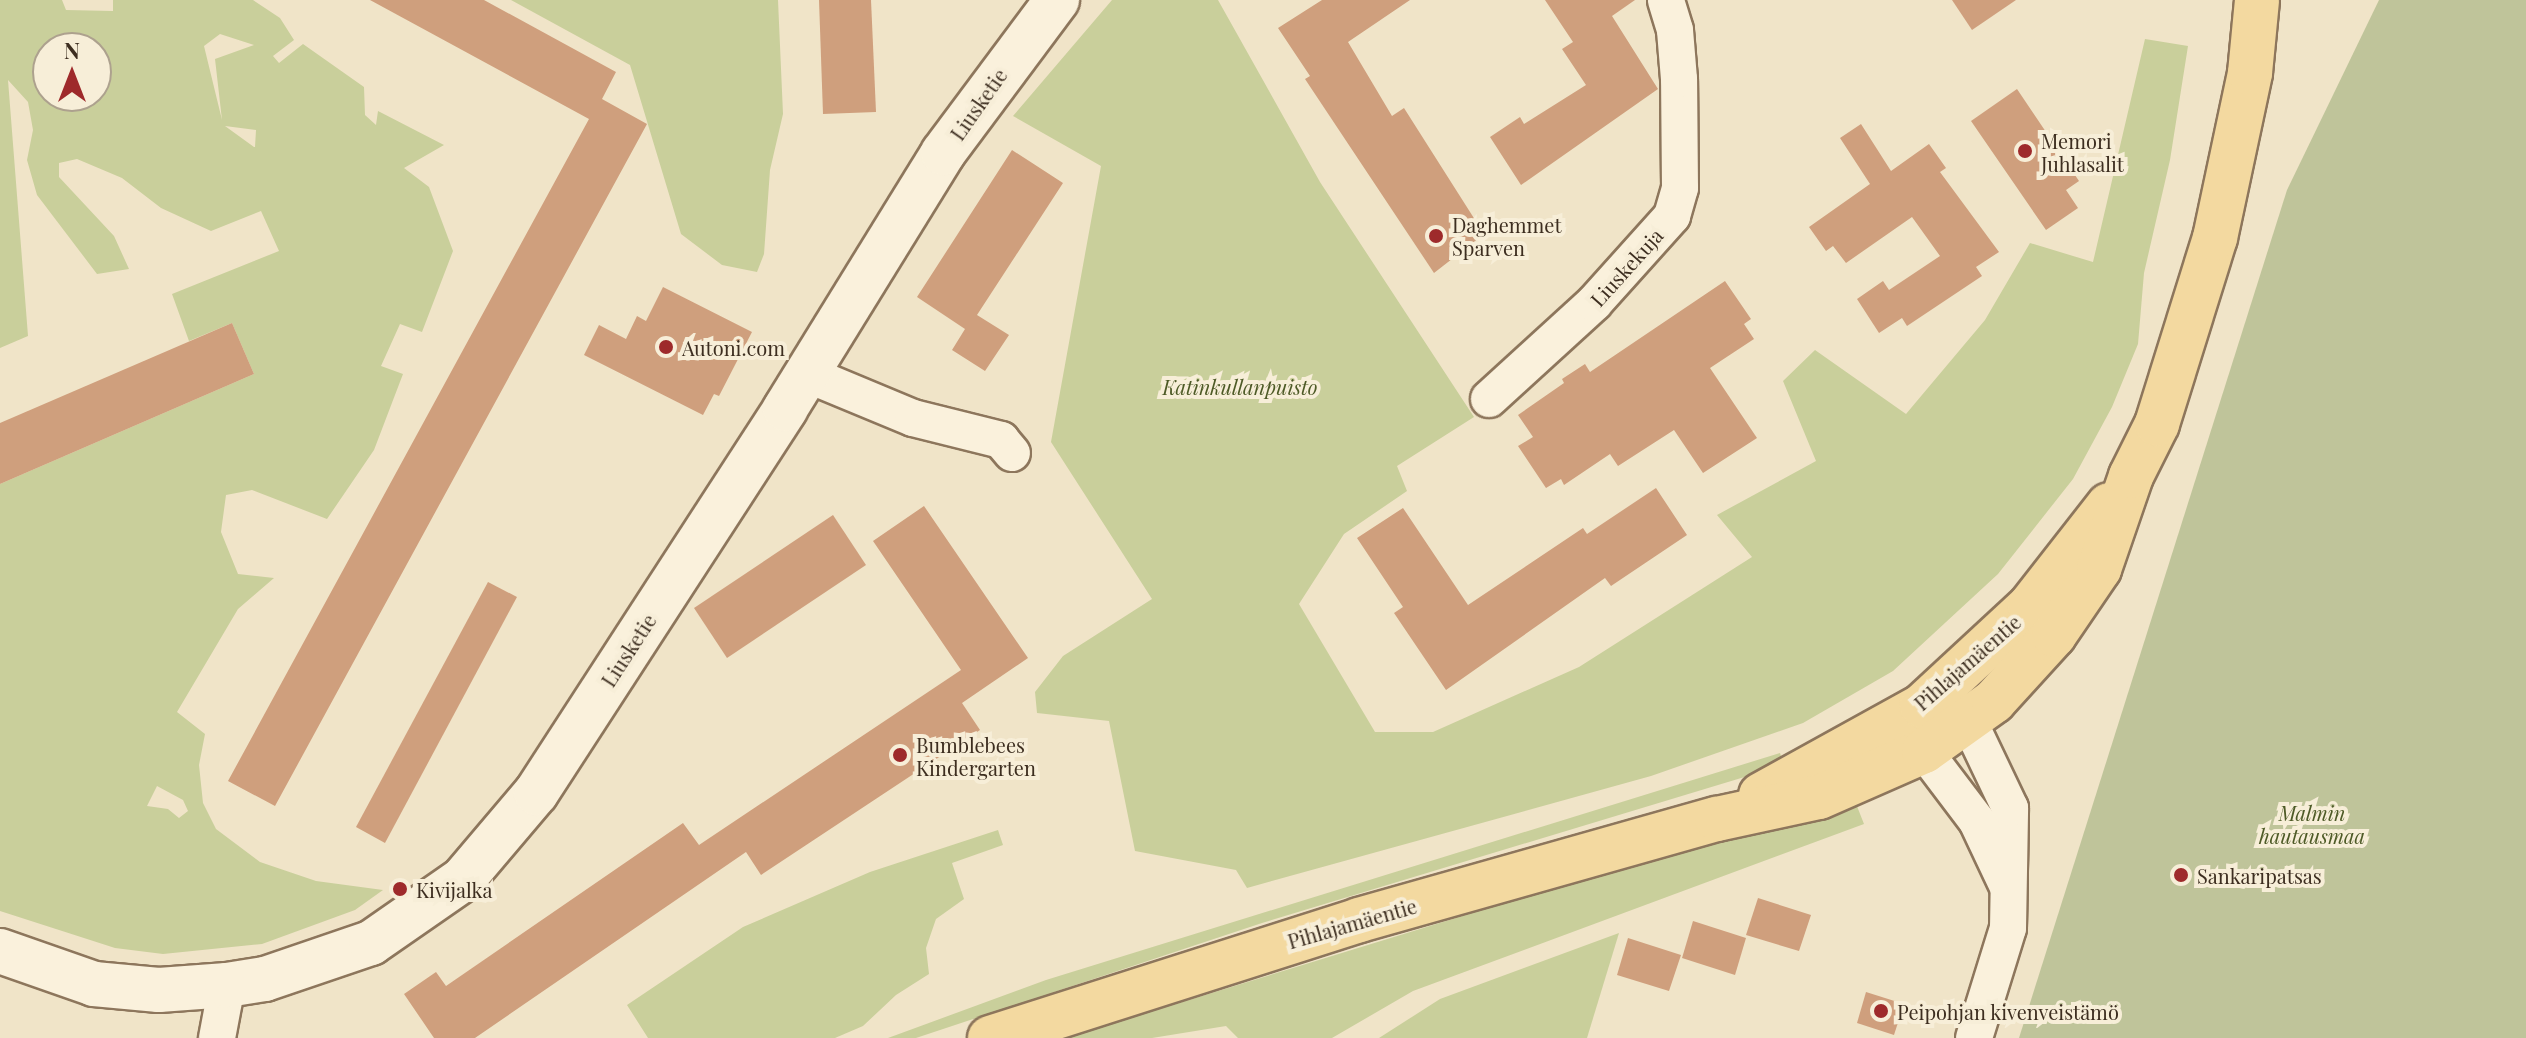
<!DOCTYPE html>
<meta charset="utf-8">
<style>
body{margin:0}
#map{position:relative;width:2526px;height:1038px;overflow:hidden;background:#f0e4c8;font-family:"Playfair Display",serif}
div>[style]{position:absolute}
.green>*{inset:0;background:#c9cf9b}
.cemetery>*{inset:0;background:#bfc49a}
.building>*{inset:0;background:#cf9f7d}
.roads{filter:drop-shadow(2px 0 #8d765c) drop-shadow(-2px 0 #8d765c) drop-shadow(0 2px #8d765c) drop-shadow(0 -2px #8d765c)}
.minor>*{height:36px;margin:-18px;padding:0 18px;transform-origin:18px;border-radius:18px;background:#faf1dc}
.tertiary>*{height:44px;margin:-22px;padding:0 22px;transform-origin:22px;border-radius:22px;background:#faf1dc}
.primary>*{height:44px;margin:-22px;padding:0 22px;transform-origin:22px;border-radius:22px;background:#f3d9a0}
.dots>*{width:22px;height:22px;translate:-50% -50%;box-sizing:border-box;border:4px solid #f7eed8;border-radius:50%}
span{translate:-50% -50%;white-space:nowrap;text-align:center;line-height:1.15;-webkit-text-stroke:8px #f7eed8;paint-order:stroke}
.street-label{font-size:20px;color:#3d2e20}
.poi-label{font-size:20px;color:#3d2e20}
.left{translate:0 -50%;text-align:left}
.park-label{font-size:20px;color:#4d5a26;font-style:italic}
.north{position:absolute;left:32px;top:32px;width:80px;height:80px;box-sizing:border-box;background:#f7eed8;border:2px solid #ada18e;border-radius:50%;rotate:0deg;font-size:22px;font-weight:700;line-height:32px;text-align:center;color:#3d2e20}
.north::after{content:'';display:block;margin:auto;width:28px;height:36px;background:#9e2a2b;clip-path:polygon(50% 0,100% 100%,50% 72%,0 100%)}
</style>
<div id="map">
<div class="green">
<i style="clip-path:polygon(evenodd,0 0,62px 0,66px 10px,113px 11px,113px 0,253px 0,280px 18px,294px 40px,273px 56px,279px 63px,303px 44px,364px 87px,365px 115px,376px 125px,378px 111px,444px 145px,404px 168px,429px 187px,453px 251px,422px 332px,400px 324px,381px 366px,403px 374px,374px 450px,327px 519px,252px 490px,226px 495px,221px 532px,238px 574px,274px 578px,238px 609px,177px 712px,205px 734px,199px 765px,203px 803px,216px 829px,260px 862px,316px 881px,383px 890px,355px 910px,262px 944px,163px 954px,115px 948px,0 911px,0 484px,254px 374px,232px 323px,189px 341px,172px 294px,279px 251px,261px 211px,211px 231px,161px 208px,122px 178px,77px 159px,59px 163px,59px 177px,114px 236px,129px 269px,97px 274px,37px 195px,27px 160px,33px 130px,28px 102px,8px 80px,28px 336px,0 348px,0 0,220px 34px,254px 45px,215px 59px,222px 120px,204px 46px,220px 34px,0 0,48px 48px,96px 48px,96px 96px,48px 96px,48px 48px,0 0,225px 126px,256px 130px,255px 147px,254px 147px,225px 126px,0 0,157px 786px,183px 800px,188px 811px,179px 818px,168px 809px,147px 806px,157px 786px)"></i>
<i style="clip-path:polygon(511px 0,778px 0,783px 114px,770px 170px,764px 254px,757px 272px,722px 265px,681px 234px,630px 65px)"></i>
<i style="clip-path:polygon(1112px 0,1218px 0,1320px 182px,1474px 417px,1397px 466px,1407px 491px,1344px 534px,1299px 604px,1375px 732px,1433px 732px,1579px 667px,1752px 557px,1717px 515px,1816px 461px,1783px 381px,1815px 350px,1906px 414px,1985px 320px,2030px 243px,2093px 262px,2145px 39px,2188px 46px,2170px 160px,2144px 273px,2138px 344px,2112px 407px,2073px 479px,1998px 574px,1893px 671px,1803px 723px,1651px 776px,1247px 888px,1236px 870px,1135px 851px,1109px 721px,1037px 713px,1035px 692px,1063px 656px,1152px 599px,1051px 442px,1101px 166px,1013px 116px)"></i>
<i style="clip-path:polygon(1780px 753px,1784px 765px,1262px 923px,916px 1038px,888px 1038px,1046px 980px)"></i>
<i style="clip-path:polygon(1853px 796px,1864px 824px,1413px 991px,1332px 1038px,1238px 1038px,1226px 1026px,1152px 1038px,1065px 1038px)"></i>
<i style="clip-path:polygon(998px 830px,1003px 845px,952px 863px,964px 899px,936px 919px,926px 948px,929px 974px,896px 995px,863px 1026px,835px 1038px,648px 1038px,627px 1005px,743px 927px,870px 872px)"></i>
<i style="clip-path:polygon(1619px 933px,1587px 1038px,1379px 1038px,1440px 999px)"></i>
</div>
<div class="cemetery">
<i style="clip-path:polygon(2379px 0,2526px 0,2526px 1038px,2019px 1038px,2287px 190px)"></i>
</div>
<div class="building">
<i style="clip-path:polygon(370px 0,484px 0,616px 72px,602px 99px,647px 124px,275px 806px,228px 781px,589px 119px)"></i>
<i style="clip-path:polygon(819px 0,871px 0,876px 112px,823px 114px)"></i>
<i style="clip-path:polygon(1322px 0,1410px 0,1348px 42px,1392px 116px,1404px 108px,1484px 234px,1434px 273px,1305px 79px,1310px 76px,1278px 28px)"></i>
<i style="clip-path:polygon(1545px 0,1635px 0,1612px 16px,1658px 89px,1521px 185px,1490px 137px,1520px 117px,1524px 124px,1586px 85px,1562px 49px,1573px 42px)"></i>
<i style="clip-path:polygon(1952px 0,2016px 0,1972px 30px)"></i>
<i style="clip-path:polygon(2017px 89px,2079px 181px,2066px 190px,2078px 208px,2046px 230px,1971px 121px)"></i>
<i style="clip-path:polygon(1861px 124px,1891px 171px,1929px 144px,1946px 168px,1940px 172px,1999px 252px,1976px 267px,1982px 276px,1907px 326px,1902px 318px,1879px 333px,1857px 299px,1883px 281px,1889px 290px,1940px 256px,1912px 217px,1846px 263px,1833px 246px,1826px 251px,1809px 227px,1870px 184px,1840px 138px)"></i>
<i style="clip-path:polygon(1012px 150px,1063px 183px,977px 315px,1009px 335px,985px 371px,952px 350px,965px 329px,917px 297px)"></i>
<i style="clip-path:polygon(1725px 281px,1751px 319px,1744px 324px,1754px 339px,1710px 368px,1757px 438px,1703px 473px,1674px 430px,1618px 466px,1610px 454px,1564px 485px,1561px 479px,1546px 488px,1518px 446px,1533px 437px,1518px 415px,1564px 383px,1562px 379px,1585px 364px,1590px 372px)"></i>
<i style="clip-path:polygon(663px 287px,752px 332px,719px 396px,714px 394px,703px 415px,584px 355px,599px 325px,626px 339px,637px 316px,646px 321px)"></i>
<i style="clip-path:polygon(232px 323px,254px 374px,0 484px,0 423px)"></i>
<i style="clip-path:polygon(1656px 488px,1687px 535px,1611px 586px,1605px 578px,1446px 690px,1394px 613px,1403px 607px,1357px 538px,1403px 508px,1468px 605px,1583px 528px,1587px 534px)"></i>
<i style="clip-path:polygon(924px 506px,1028px 658px,962px 703px,980px 730px,761px 875px,746px 852px,475px 1038px,434px 1038px,404px 994px,436px 972px,446px 986px,683px 823px,699px 845px,961px 670px,873px 541px)"></i>
<i style="clip-path:polygon(833px 515px,866px 565px,727px 658px,694px 608px)"></i>
<i style="clip-path:polygon(488px 582px,517px 597px,385px 843px,356px 827px)"></i>
<i style="clip-path:polygon(1758px 898px,1811px 915px,1799px 951px,1746px 935px)"></i>
<i style="clip-path:polygon(1693px 921px,1746px 938px,1735px 975px,1682px 958px)"></i>
<i style="clip-path:polygon(1628px 938px,1681px 955px,1669px 991px,1617px 975px)"></i>
<i style="clip-path:polygon(1866px 992px,1904px 1004px,1894px 1035px,1857px 1023px)"></i>
</div>
<div class="roads">
<div class="minor">
<i style="left:807px;top:374px;width:115px;rotate:22.5deg"></i>
<i style="left:913px;top:418px;width:91px;rotate:14deg"></i>
<i style="left:1001px;top:440px;width:17px;rotate:50deg"></i>
<i style="left:1489px;top:399px;width:142px;rotate:-42.4deg"></i>
<i style="left:1594px;top:303px;width:117px;rotate:-48.1deg"></i>
<i style="left:1672px;top:216px;width:29px;rotate:-74deg"></i>
<i style="left:1680px;top:188px;width:109px;rotate:-90.5deg"></i>
<i style="left:1679px;top:79px;width:49px;rotate:-94.7deg"></i>
<i style="left:1675px;top:30px;width:31px;rotate:-107deg"></i>
<i style="left:217px;top:1038px;width:54px;rotate:-79.3deg"></i>
<i style="left:1974px;top:1038px;width:115px;rotate:-72.8deg"></i>
<i style="left:2008px;top:928px;width:120px;rotate:-89deg"></i>
<i style="left:2010px;top:808px;width:98px;rotate:-115.5deg"></i>
<i style="left:1968px;top:720px;width:48px;rotate:-163.1deg"></i>
<i style="left:1922px;top:706px;width:45px;rotate:87.5deg"></i>
<i style="left:1924px;top:751px;width:88px;rotate:52.9deg"></i>
<i style="left:1977px;top:821px;width:73px;rotate:64.8deg"></i>
</div>
<div class="tertiary">
<i style="left:0;top:951px;width:100px;rotate:19.3deg"></i>
<i style="left:94px;top:984px;width:65px;rotate:5.3deg"></i>
<i style="left:159px;top:990px;width:68px;rotate:-4.2deg"></i>
<i style="left:227px;top:985px;width:38px;rotate:-9deg"></i>
<i style="left:265px;top:979px;width:112px;rotate:-18.8deg"></i>
<i style="left:371px;top:943px;width:112px;rotate:-34.8deg"></i>
<i style="left:463px;top:879px;width:113px;rotate:-49.7deg"></i>
<i style="left:536px;top:793px;width:458px;rotate:-57deg"></i>
<i style="left:785px;top:409px;width:301px;rotate:-58.3deg"></i>
<i style="left:943px;top:153px;width:191px;rotate:-53.3deg"></i>
</div>
<div class="primary">
<i style="left:1761px;top:795px;width:184px;rotate:-28.9deg"></i>
<i style="left:1922px;top:706px;width:147px;rotate:-42.8deg"></i>
<i style="left:2030px;top:606px;width:128px;rotate:-52deg"></i>
<i style="left:990px;top:1038px;width:387px;rotate:-17.7deg"></i>
<i style="left:1359px;top:920px;width:372px;rotate:-15.8deg"></i>
<i style="left:1717px;top:819px;width:104px;rotate:-12.2deg"></i>
<i style="left:1819px;top:797px;width:115px;rotate:-23.7deg"></i>
<i style="left:1924px;top:751px;width:86px;rotate:-35.5deg"></i>
<i style="left:1994px;top:701px;width:89px;rotate:-47.7deg"></i>
<i style="left:2054px;top:635px;width:80px;rotate:-55.7deg"></i>
<i style="left:2099px;top:569px;width:98px;rotate:-71deg"></i>
<i style="left:2131px;top:476px;width:58px;rotate:-63.4deg"></i>
<i style="left:2157px;top:424px;width:195px;rotate:-72.7deg"></i>
<i style="left:2215px;top:238px;width:169px;rotate:-78deg"></i>
<i style="left:2250px;top:73px;width:73px;rotate:-84.5deg"></i>
</div>
</div>
<div class="dots">
<i style="left:2025px;top:151px;background:#9e2a2b"></i>
<i style="left:1436px;top:236px;background:#9e2a2b"></i>
<i style="left:666px;top:347px;background:#9e2a2b"></i>
<i style="left:900px;top:755px;background:#9e2a2b"></i>
<i style="left:2181px;top:875px;background:#9e2a2b"></i>
<i style="left:400px;top:889px;background:#9e2a2b"></i>
<i style="left:1881px;top:1011px;background:#9e2a2b"></i>
</div>
<div class="street-label">
<span style="left:978px;top:104px;rotate:-55deg">Liusketie</span>
<span style="left:1626px;top:267px;rotate:-48deg">Liuskekuja</span>
<span style="left:628px;top:650px;rotate:-57deg">Liusketie</span>
<span style="left:1967px;top:662px;rotate:-41deg">Pihlajamäentie</span>
<span style="left:1352px;top:923px;rotate:-16deg">Pihlajamäentie</span>
</div>
<div class="poi-label">
<span class="left" style="left:2041px;top:152px">Memori<br>Juhlasalit</span>
<span class="left" style="left:1452px;top:236px">Daghemmet<br>Sparven</span>
<span class="left" style="left:682px;top:347px">Autoni.com</span>
<span class="left" style="left:916px;top:756px">Bumblebees<br>Kindergarten</span>
<span class="left" style="left:2197px;top:875px">Sankaripatsas</span>
<span class="left" style="left:416px;top:889px">Kivijalka</span>
<span class="left" style="left:1897px;top:1011px">Peipohjan kivenveistämö</span>
</div>
<div class="park-label">
<span style="left:1240px;top:386px">Katinkullanpuisto</span>
<span style="left:2312px;top:824px">Malmin<br>hautausmaa</span>
</div>
<div class="north">N</div>
</div>
